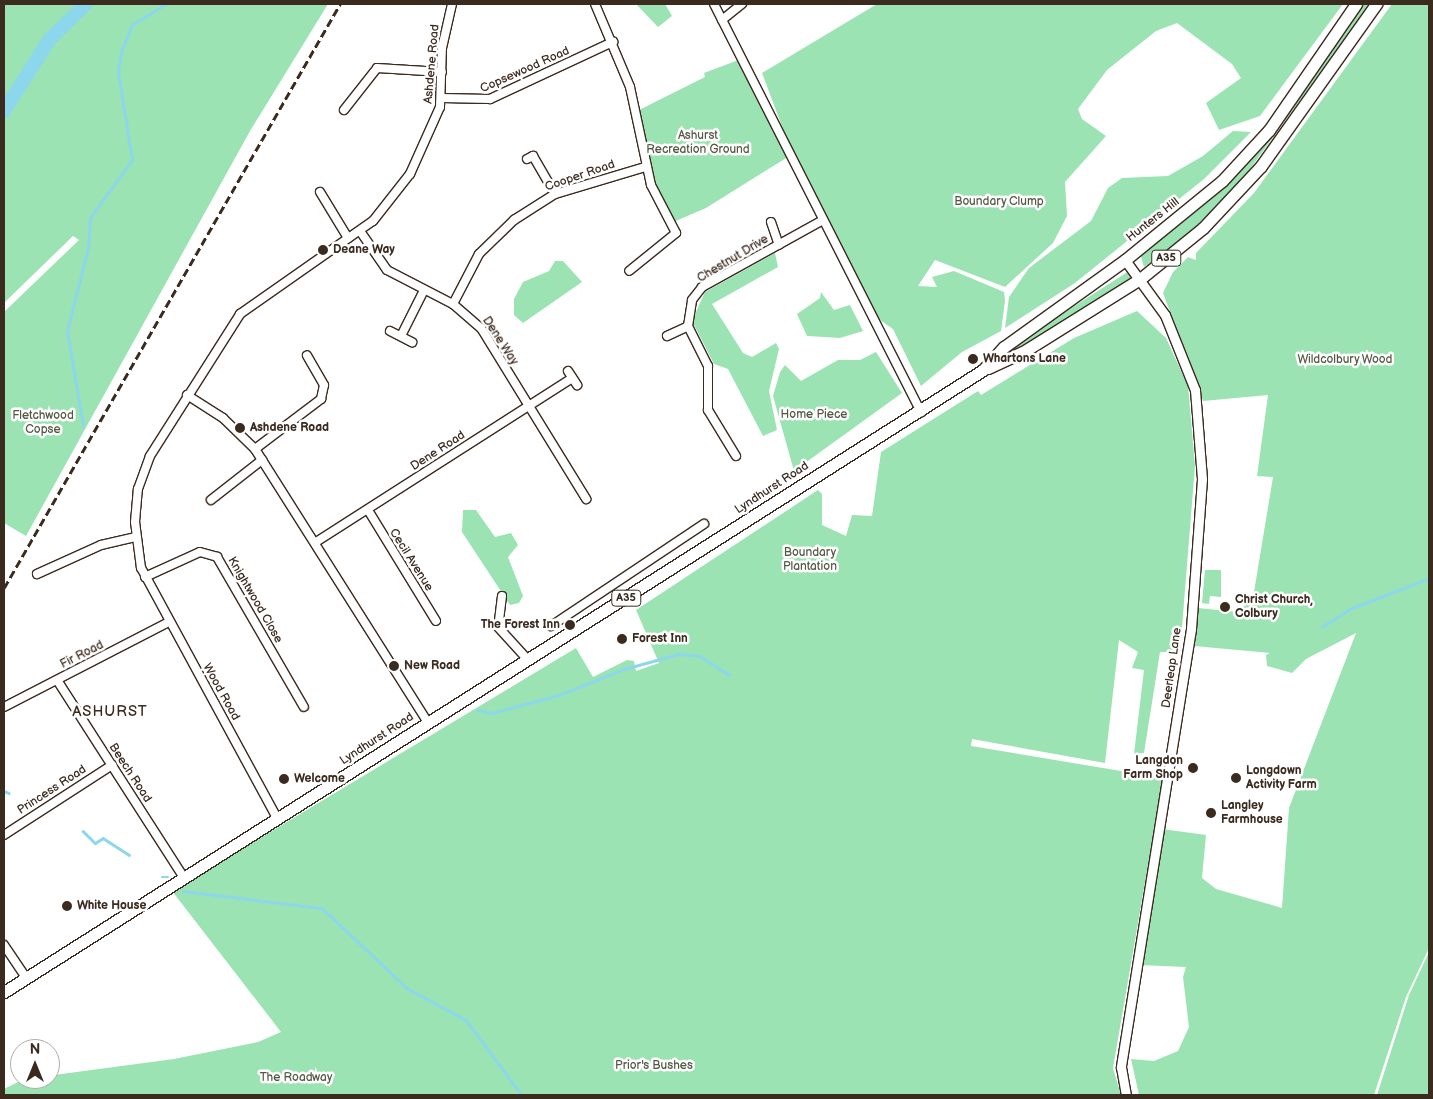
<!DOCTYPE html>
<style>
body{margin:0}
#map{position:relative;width:1433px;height:1099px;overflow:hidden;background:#fff;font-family:"Balsamiq Sans",sans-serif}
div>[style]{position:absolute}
.green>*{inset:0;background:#9be3b2}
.stream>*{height:2.5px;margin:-1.25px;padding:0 1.25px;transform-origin:1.25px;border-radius:1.25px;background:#8cd7ec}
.river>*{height:14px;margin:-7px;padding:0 7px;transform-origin:7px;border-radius:7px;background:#8cd7ec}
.roads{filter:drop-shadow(1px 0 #3b2a1e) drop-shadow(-1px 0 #3b2a1e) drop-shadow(0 1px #3b2a1e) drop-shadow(0 -1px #3b2a1e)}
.minor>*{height:8px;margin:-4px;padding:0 4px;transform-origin:4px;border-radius:4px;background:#fff}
.tertiary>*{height:9px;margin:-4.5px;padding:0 4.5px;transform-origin:4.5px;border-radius:4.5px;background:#fff}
.primary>*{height:11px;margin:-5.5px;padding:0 5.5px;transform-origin:5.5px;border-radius:5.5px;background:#fff}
.rail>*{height:2.5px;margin-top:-1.25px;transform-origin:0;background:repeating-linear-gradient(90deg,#3b2a1e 0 8px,transparent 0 12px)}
.dots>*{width:14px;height:14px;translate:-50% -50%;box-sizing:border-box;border:2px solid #fff;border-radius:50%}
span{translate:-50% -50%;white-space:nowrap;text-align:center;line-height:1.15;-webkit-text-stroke:5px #fff;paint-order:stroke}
.shield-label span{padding:1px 4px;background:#fff;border:1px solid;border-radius:4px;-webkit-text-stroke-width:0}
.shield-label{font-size:11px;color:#3b2a1e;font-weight:700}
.street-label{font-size:12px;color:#3b2a1e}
.park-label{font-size:12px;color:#535843}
.poi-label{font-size:12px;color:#3b2a1e;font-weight:700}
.left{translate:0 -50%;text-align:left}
.right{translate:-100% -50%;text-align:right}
.quarter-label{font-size:15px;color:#3b2a1e;letter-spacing:1px}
.frame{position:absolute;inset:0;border:5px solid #3b2a1e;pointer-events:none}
.north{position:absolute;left:10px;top:1039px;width:50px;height:50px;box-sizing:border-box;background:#fff;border:1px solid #b1aaa5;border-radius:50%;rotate:0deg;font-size:14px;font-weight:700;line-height:20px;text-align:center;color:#3b2a1e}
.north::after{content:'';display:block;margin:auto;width:18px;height:22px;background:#3b2a1e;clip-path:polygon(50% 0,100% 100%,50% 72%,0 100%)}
</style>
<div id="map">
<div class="green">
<i style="clip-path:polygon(4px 4px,328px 4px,250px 131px,26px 536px,4px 523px,4px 312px,79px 240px,73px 236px,4px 303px,4px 115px,25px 81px,22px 77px,10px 91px,4px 109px)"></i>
<i style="clip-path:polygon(636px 4px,665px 4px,672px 16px,658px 27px)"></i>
<i style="clip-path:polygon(877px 4px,1343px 4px,1260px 116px,1219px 130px,1206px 103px,1241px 78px,1232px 64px,1177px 23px,1156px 31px,1107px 70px,1078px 109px,1082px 119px,1106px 136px,1065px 182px,1067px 216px,1053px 243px,1005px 287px,935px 260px,918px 286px,937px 287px,932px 277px,954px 271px,1004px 292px,1005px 301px,1001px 331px,962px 352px,921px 386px,893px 329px,877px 318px,789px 145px,762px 73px)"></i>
<i style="clip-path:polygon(1363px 4px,1370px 4px,1234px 191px,1194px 232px,1144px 267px,1140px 253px,1216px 193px,1273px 133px)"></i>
<i style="clip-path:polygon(1392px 4px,1429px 4px,1429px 948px,1406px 997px,1374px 1095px,1139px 1095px,1131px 1059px,1154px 1061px,1178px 1051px,1189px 1027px,1183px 977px,1186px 967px,1139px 965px,1162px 829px,1206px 835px,1202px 878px,1216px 889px,1282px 908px,1289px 808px,1356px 633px,1306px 659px,1292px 673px,1267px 666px,1266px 655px,1270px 653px,1194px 646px,1198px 608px,1238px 612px,1253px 598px,1273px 477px,1257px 476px,1268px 395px,1203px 401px,1163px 293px,1173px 272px,1188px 257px,1196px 260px,1196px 253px,1254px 193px)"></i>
<i style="clip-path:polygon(741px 59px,791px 155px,706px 208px,671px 223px,651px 185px,635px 112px,705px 77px,704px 73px)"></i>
<i style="clip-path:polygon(1233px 131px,1251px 132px,1204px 179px,1075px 283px,1005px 328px,1009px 297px,1029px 268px,1091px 221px,1108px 188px,1122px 178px,1168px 176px,1203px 156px)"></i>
<i style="clip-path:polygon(775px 253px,778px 267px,712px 304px,743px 353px,752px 357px,776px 343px,779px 349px,769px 391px,777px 430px,763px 436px,728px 369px,714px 364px,692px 321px,705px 292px)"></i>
<i style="clip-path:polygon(555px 261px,563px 261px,582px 282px,523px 323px,514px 315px,514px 299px,523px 282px,549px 271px)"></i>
<i style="clip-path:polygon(1129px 271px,1132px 277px,1122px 285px,1003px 357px,1012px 346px)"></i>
<i style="clip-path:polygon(821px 292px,834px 310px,850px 305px,863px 331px,840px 338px,807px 336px,797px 314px,820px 298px)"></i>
<i style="clip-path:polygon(1137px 311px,1166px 338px,1188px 386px,1195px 466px,1180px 652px,1160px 652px,1144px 753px,1134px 754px,1144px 670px,1132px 668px,1138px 652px,1119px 640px,1105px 763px,972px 739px,971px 746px,1163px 778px,1113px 1068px,1121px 1095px,4px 1095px,4px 1089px,24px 1079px,174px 1059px,258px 1042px,281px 1032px,172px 891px,576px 648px,593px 677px,627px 660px,634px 661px,636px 671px,659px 663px,636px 610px,818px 490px,822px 494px,822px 525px,846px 536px,852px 515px,872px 516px,881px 452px,978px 391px,981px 395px,1074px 338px)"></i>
<i style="clip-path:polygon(876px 352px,902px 393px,794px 471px,773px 396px,780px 372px,785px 365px,801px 381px,838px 360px,860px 360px)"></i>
<i style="clip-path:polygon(463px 510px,476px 510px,495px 537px,511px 533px,518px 545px,508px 557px,523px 596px,519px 603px,510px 605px,462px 532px)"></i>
<i style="clip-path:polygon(1205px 570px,1221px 570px,1221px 597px,1210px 596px,1209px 604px,1202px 603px)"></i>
<i style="clip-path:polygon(1429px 952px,1429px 1095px,1377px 1095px,1409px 995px)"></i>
</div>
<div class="stream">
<i style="left:83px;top:426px;width:96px;rotate:-99.6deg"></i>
<i style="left:67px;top:331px;width:86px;rotate:-75.8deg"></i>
<i style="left:88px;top:248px;width:30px;rotate:-86deg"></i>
<i style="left:90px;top:218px;width:72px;rotate:-54.1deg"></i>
<i style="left:132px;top:160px;width:88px;rotate:-99.1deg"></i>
<i style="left:118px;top:73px;width:21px;rotate:-82deg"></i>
<i style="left:121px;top:52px;width:29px;rotate:-68deg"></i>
<i style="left:132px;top:25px;width:40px;rotate:-32deg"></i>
<i style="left:1322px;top:627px;width:33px;rotate:-33deg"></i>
<i style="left:1350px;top:609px;width:85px;rotate:-21.4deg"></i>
<i style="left:478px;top:710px;width:14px;rotate:12deg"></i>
<i style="left:492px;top:713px;width:73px;rotate:-15.2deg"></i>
<i style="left:562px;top:694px;width:67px;rotate:-22deg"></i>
<i style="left:624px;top:669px;width:57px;rotate:-15.3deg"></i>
<i style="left:679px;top:654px;width:21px;rotate:5deg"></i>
<i style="left:700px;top:656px;width:35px;rotate:33deg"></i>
<i style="left:4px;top:791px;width:5px;rotate:22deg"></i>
<i style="left:83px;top:831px;width:17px;rotate:45deg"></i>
<i style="left:95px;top:843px;width:9px;rotate:-32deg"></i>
<i style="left:103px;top:838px;width:31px;rotate:33deg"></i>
<i style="left:162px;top:877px;width:6px"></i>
<i style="left:183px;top:891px;width:140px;rotate:7deg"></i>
<i style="left:322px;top:908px;width:117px;rotate:43.3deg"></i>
<i style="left:407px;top:988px;width:67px;rotate:28.5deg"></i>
<i style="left:466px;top:1020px;width:94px;rotate:53.3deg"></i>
</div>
<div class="river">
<i style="left:4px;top:111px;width:84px;rotate:-57.6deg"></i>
<i style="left:49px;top:40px;width:52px;rotate:-44.2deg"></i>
</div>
<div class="roads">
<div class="minor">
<i style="left:595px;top:4px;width:90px;rotate:67.1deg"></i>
<i style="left:630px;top:87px;width:100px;rotate:77.9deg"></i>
<i style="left:651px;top:185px;width:54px;rotate:62.5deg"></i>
<i style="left:676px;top:233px;width:60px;rotate:141deg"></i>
<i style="left:714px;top:4px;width:458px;rotate:63.1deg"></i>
<i style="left:722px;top:20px;width:26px;rotate:-39deg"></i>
<i style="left:442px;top:98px;width:48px;rotate:1.2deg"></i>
<i style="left:490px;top:99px;width:136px;rotate:-24.9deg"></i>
<i style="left:344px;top:110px;width:53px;rotate:-51.8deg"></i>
<i style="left:377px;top:68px;width:65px;rotate:3.5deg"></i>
<i style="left:527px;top:159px;width:7px;rotate:-27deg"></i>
<i style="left:533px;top:156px;width:44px;rotate:59.9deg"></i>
<i style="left:320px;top:192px;width:54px;rotate:58.7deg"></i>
<i style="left:771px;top:222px;width:24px;rotate:71deg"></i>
<i style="left:360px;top:231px;width:47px;rotate:55.3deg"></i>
<i style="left:387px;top:270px;width:74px;rotate:27.3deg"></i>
<i style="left:453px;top:304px;width:37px;rotate:41deg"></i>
<i style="left:481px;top:328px;width:201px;rotate:58.4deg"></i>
<i style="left:453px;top:304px;width:56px;rotate:-62.5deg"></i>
<i style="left:479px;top:254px;width:49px;rotate:-44.2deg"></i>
<i style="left:514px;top:220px;width:49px;rotate:-32.4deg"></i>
<i style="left:555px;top:194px;width:94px;rotate:-16.7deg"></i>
<i style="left:390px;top:331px;width:25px;rotate:27deg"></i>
<i style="left:401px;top:336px;width:49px;rotate:-63.4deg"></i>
<i style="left:667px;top:336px;width:23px;rotate:-25deg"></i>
<i style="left:568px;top:371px;width:17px;rotate:57deg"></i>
<i style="left:187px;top:395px;width:43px;rotate:32.6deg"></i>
<i style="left:223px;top:418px;width:45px;rotate:44.1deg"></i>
<i style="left:255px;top:449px;width:324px;rotate:57.7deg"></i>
<i style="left:255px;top:449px;width:83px;rotate:-37.1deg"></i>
<i style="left:321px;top:399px;width:14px;rotate:-78deg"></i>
<i style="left:324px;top:385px;width:34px;rotate:-120deg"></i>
<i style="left:736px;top:456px;width:54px;rotate:-121.3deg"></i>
<i style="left:708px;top:410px;width:44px;rotate:-90deg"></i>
<i style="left:708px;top:366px;width:45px;rotate:-116.6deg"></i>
<i style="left:688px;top:326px;width:26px;rotate:-81deg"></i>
<i style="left:692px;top:300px;width:16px;rotate:-52deg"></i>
<i style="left:702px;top:287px;width:138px;rotate:-29deg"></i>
<i style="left:211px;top:500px;width:65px;rotate:-38.1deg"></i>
<i style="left:368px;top:510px;width:130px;rotate:58.5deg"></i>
<i style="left:316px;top:542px;width:304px;rotate:-32.6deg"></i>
<i style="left:37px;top:574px;width:70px;rotate:-24.4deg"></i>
<i style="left:101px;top:545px;width:36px;rotate:-13deg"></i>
<i style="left:145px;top:577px;width:60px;rotate:-24.4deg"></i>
<i style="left:200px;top:552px;width:18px;rotate:16deg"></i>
<i style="left:217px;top:557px;width:173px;rotate:59.9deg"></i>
<i style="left:502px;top:596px;width:31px;rotate:97deg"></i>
<i style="left:498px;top:627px;width:45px;rotate:47.7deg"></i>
<i style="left:551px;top:626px;width:184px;rotate:-33.7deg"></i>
<i style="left:57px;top:680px;width:235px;rotate:57.3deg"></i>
<i style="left:4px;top:707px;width:186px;rotate:-27.3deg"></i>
<i style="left:277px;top:818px;width:285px;rotate:-118.5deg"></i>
<i style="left:141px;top:568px;width:46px;rotate:-97.4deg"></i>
<i style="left:135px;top:522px;width:33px;rotate:-85deg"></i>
<i style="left:138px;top:489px;width:35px;rotate:-70deg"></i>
<i style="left:150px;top:456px;width:168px;rotate:-57.6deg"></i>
<i style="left:240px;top:314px;width:162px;rotate:-35deg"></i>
<i style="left:373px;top:221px;width:60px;rotate:-51.8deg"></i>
<i style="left:410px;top:174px;width:73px;rotate:-65.9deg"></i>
<i style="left:440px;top:107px;width:59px;rotate:-88.1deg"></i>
<i style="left:442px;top:48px;width:45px;rotate:-77.2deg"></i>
<i style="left:4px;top:835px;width:129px;rotate:-32.9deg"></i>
<i style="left:4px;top:945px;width:40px;rotate:56deg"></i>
</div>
<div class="tertiary">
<i style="left:1125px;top:260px;width:68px;rotate:54deg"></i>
<i style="left:1165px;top:315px;width:81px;rotate:68.2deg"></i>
<i style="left:1195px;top:390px;width:89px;rotate:85.5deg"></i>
<i style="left:1202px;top:479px;width:150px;rotate:94.2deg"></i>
<i style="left:1191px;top:629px;width:444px;rotate:99.1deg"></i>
<i style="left:1121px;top:1067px;width:28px;rotate:80deg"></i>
</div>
<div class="primary">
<i style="left:988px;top:368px;width:38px;rotate:-25deg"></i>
<i style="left:1023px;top:352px;width:138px;rotate:-32deg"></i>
<i style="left:1140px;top:279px;width:81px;rotate:-39deg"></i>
<i style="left:1203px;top:228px;width:85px;rotate:-46.9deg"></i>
<i style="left:1261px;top:166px;width:199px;rotate:-54.6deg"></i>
<i style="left:4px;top:992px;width:1160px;rotate:-32.43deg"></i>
<i style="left:983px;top:370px;width:31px;rotate:-48deg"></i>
<i style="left:1004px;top:347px;width:149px;rotate:-35.7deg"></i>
<i style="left:1125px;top:260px;width:125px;rotate:-39.2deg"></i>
<i style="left:1222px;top:181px;width:69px;rotate:-47.3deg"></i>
<i style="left:1269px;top:130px;width:153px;rotate:-55.4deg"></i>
</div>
</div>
<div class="rail">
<i style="left:4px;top:588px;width:674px;rotate:-60.09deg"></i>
</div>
<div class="dots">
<i style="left:323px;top:250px;background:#3b2a1e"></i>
<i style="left:973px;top:359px;background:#3b2a1e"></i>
<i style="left:240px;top:428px;background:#3b2a1e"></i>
<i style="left:1225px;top:607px;background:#3b2a1e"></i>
<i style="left:570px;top:625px;background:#3b2a1e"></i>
<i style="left:622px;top:639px;background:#3b2a1e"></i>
<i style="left:394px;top:666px;background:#3b2a1e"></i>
<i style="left:1193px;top:768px;background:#3b2a1e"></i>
<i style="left:1236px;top:778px;background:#3b2a1e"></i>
<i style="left:284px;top:779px;background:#3b2a1e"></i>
<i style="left:1211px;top:813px;background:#3b2a1e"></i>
<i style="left:67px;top:906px;background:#3b2a1e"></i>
</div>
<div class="shield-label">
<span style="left:1166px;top:258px">A35</span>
<span style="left:626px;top:598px">A35</span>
</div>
<div class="street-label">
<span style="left:432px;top:64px;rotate:-85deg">Ashdene Road</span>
<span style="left:525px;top:70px;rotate:-24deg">Copsewood Road</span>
<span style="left:580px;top:176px;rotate:-19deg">Cooper Road</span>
<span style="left:1153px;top:220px;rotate:-38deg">Hunters Hill</span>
<span style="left:733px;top:259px;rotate:-31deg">Chestnut Drive</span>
<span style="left:500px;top:341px;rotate:57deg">Dene Way</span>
<span style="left:438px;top:451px;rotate:-33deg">Dene Road</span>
<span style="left:772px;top:488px;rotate:-33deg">Lyndhurst Road</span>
<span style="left:411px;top:560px;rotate:58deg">Cecil Avenue</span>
<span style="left:255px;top:600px;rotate:60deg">Knightwood Close</span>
<span style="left:82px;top:655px;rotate:-27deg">Fir Road</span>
<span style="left:1172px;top:668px;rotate:-82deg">Deerleap Lane</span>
<span style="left:221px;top:692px;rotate:61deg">Wood Road</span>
<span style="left:377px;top:739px;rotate:-33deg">Lyndhurst Road</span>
<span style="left:130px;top:773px;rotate:57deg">Beech Road</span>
<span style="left:52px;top:790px;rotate:-33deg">Princess Road</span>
</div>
<div class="park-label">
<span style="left:698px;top:143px">Ashurst<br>Recreation Ground</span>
<span style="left:999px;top:202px">Boundary Clump</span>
<span style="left:1345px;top:360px">Wildcolbury Wood</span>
<span style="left:814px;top:415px">Home Piece</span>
<span style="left:43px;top:423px">Fletchwood<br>Copse</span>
<span style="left:810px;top:560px">Boundary<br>Plantation</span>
<span style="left:654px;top:1066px">Prior's Bushes</span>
<span style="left:296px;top:1078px">The Roadway</span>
</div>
<div class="poi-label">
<span class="left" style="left:333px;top:250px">Deane Way</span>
<span class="left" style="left:983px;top:359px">Whartons Lane</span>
<span class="left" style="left:250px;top:428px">Ashdene Road</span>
<span class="left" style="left:1235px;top:607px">Christ Church,<br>Colbury</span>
<span class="right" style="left:560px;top:625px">The Forest Inn</span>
<span class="left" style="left:632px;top:639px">Forest Inn</span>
<span class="left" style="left:404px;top:666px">New Road</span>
<span class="right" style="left:1183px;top:768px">Langdon<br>Farm Shop</span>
<span class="left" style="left:1246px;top:778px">Longdown<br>Activity Farm</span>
<span class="left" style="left:294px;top:779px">Welcome</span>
<span class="left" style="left:1221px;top:813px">Langley<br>Farmhouse</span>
<span class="left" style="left:77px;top:906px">White House</span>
</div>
<div class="quarter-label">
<span style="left:110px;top:712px">ASHURST</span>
</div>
<div class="frame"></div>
<div class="north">N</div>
</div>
